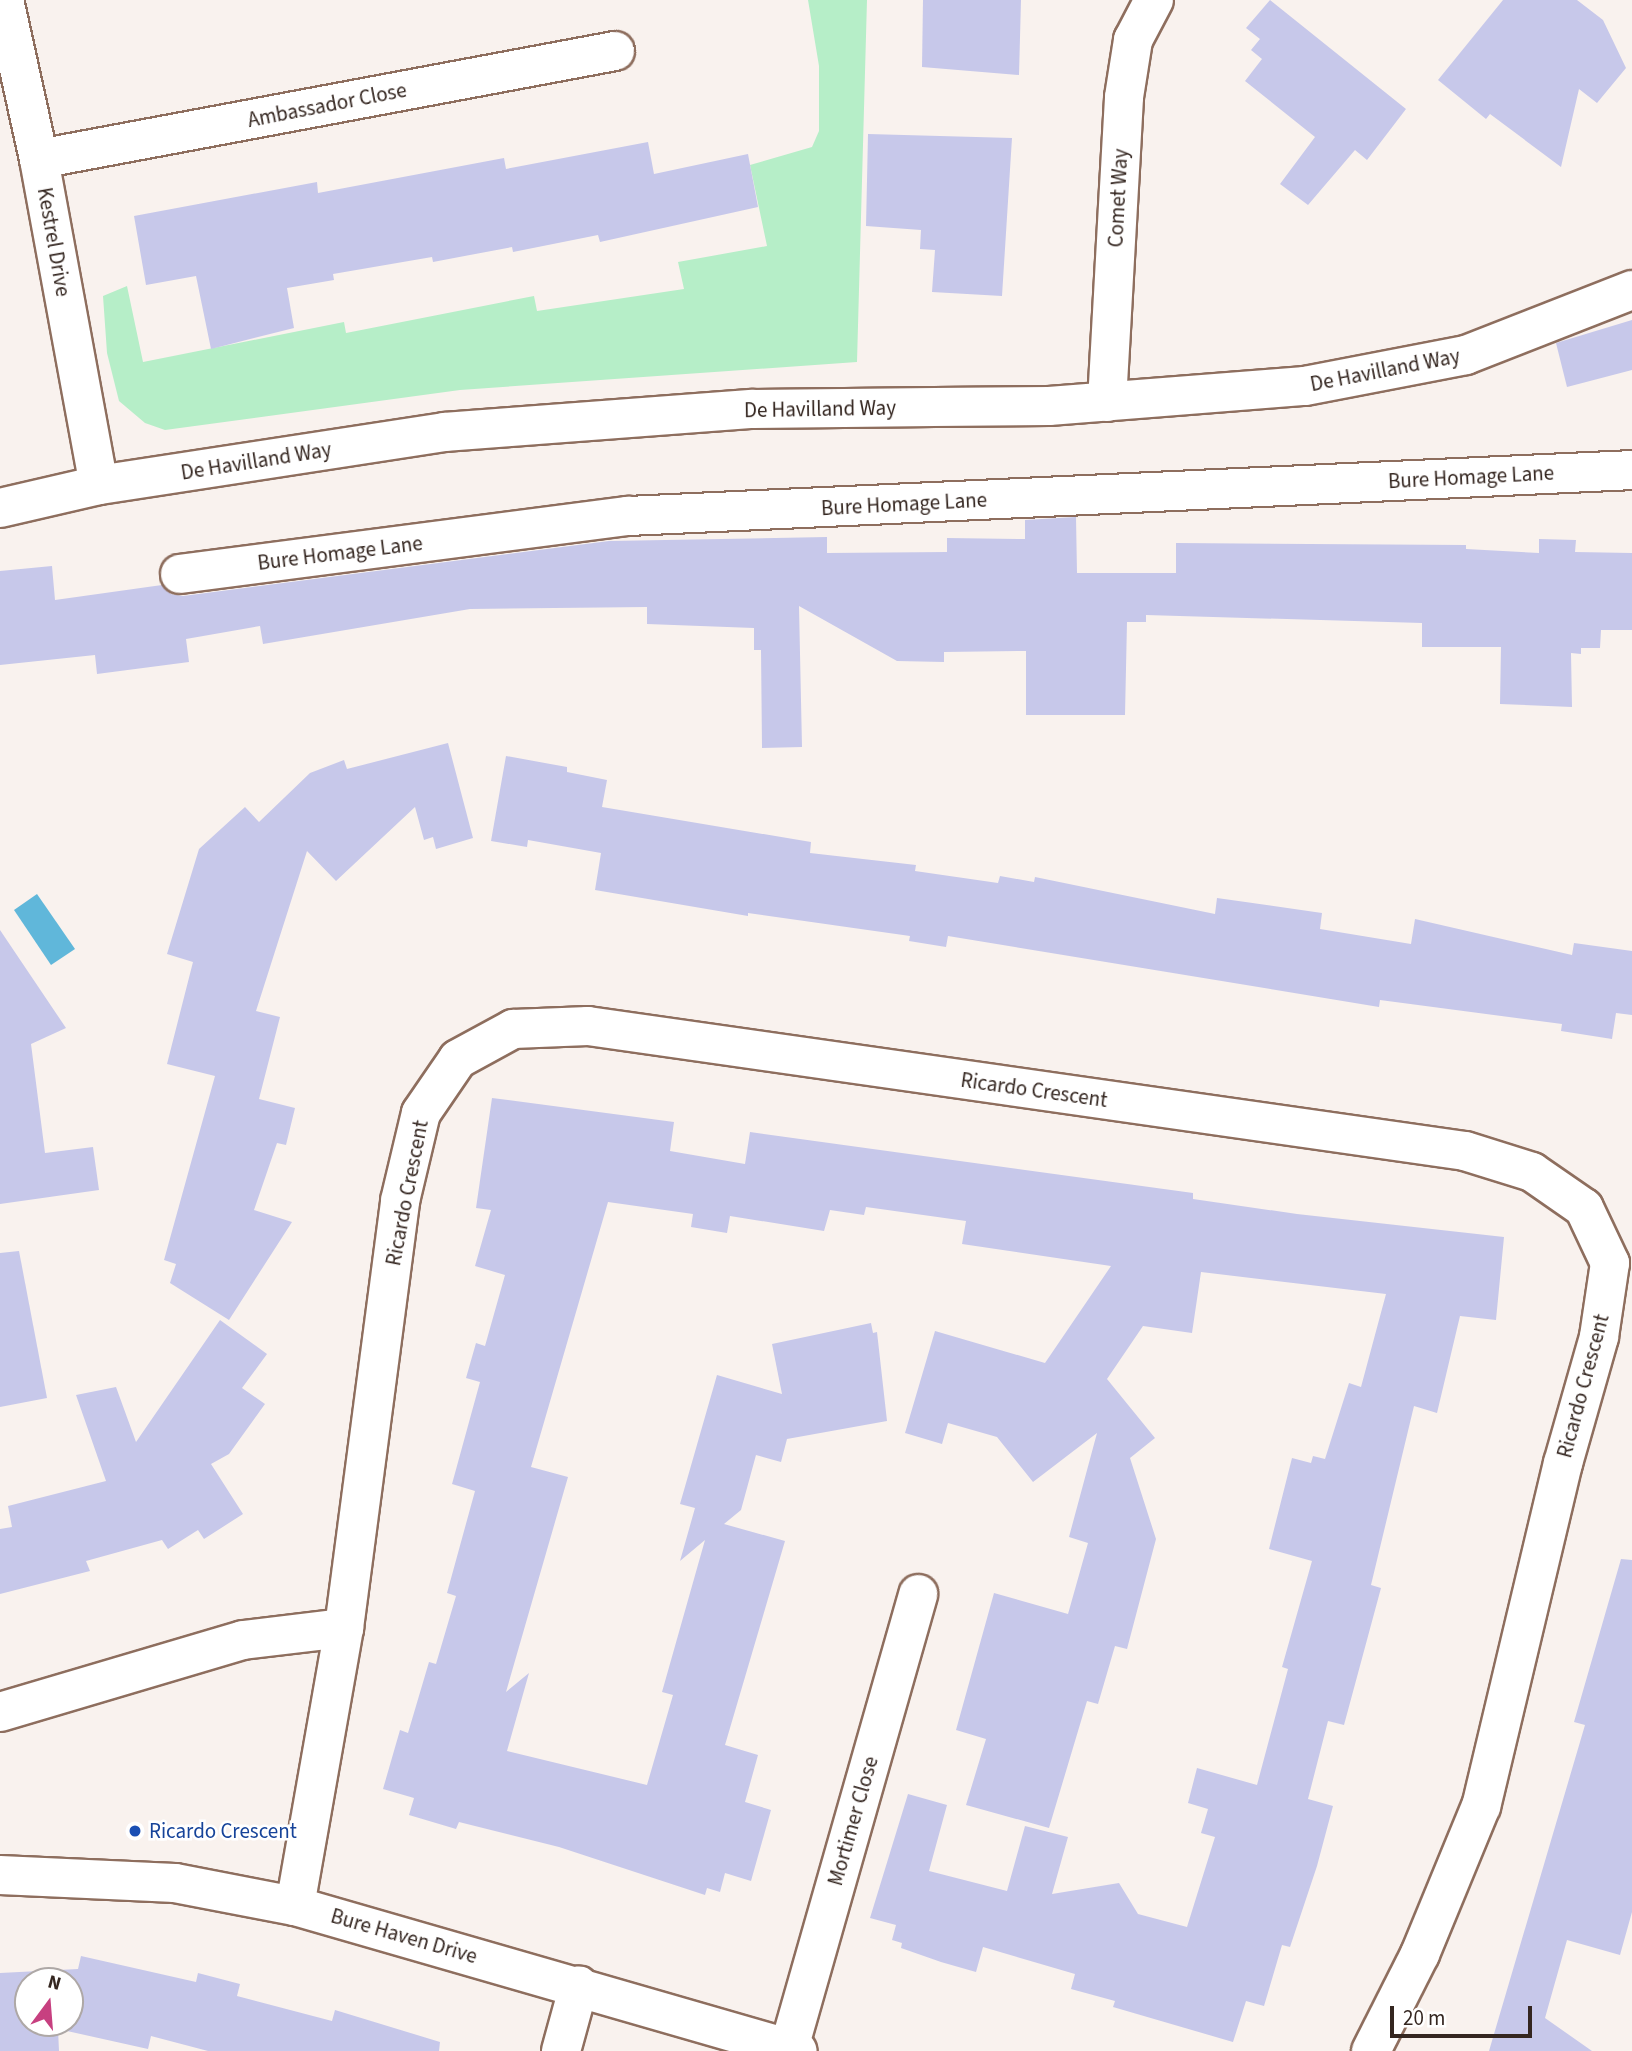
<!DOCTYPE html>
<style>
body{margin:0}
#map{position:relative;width:1632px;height:2051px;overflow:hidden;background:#f9f2ee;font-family:"Source Sans 3",sans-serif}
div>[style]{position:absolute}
.green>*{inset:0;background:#b6eec8}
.water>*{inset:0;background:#60b7da}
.building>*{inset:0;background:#c7c8ea}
.roads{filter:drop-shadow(2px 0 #8e6e5e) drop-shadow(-2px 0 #8e6e5e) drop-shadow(0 2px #8e6e5e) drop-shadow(0 -2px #8e6e5e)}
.street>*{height:38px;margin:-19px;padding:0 19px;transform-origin:19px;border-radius:19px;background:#fff}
.dots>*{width:19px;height:19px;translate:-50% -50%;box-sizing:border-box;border:4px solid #fff;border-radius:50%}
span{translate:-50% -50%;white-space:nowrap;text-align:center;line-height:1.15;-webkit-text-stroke:5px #fff;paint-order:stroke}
.street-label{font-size:21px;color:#342620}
.transit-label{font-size:21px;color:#164399}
.left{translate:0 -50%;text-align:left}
.north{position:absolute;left:14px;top:1967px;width:70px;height:70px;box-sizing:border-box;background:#fff;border:2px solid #aea8a6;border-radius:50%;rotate:16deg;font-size:19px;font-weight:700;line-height:28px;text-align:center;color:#342620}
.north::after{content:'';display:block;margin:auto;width:24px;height:32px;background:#c74080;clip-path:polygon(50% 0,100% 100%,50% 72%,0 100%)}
.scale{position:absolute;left:1390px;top:2006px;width:142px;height:32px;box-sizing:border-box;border:4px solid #342620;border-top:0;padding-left:9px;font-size:21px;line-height:24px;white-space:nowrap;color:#342620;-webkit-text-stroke:5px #fff;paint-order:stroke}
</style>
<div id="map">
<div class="green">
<i style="clip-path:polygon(808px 0,867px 0,857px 362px,460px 390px,165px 430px,145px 423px,119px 401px,107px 353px,103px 296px,127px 286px,143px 362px,344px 322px,346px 333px,534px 296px,537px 311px,684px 289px,678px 262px,767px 246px,750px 165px,812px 147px,819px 131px,819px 66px)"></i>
</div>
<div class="water">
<i style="clip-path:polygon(37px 894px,75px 949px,51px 965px,14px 910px)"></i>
</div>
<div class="building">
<i style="clip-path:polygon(923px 0,1021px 0,1019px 75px,922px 67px)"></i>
<i style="clip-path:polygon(1270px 0,1406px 109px,1367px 160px,1355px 150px,1308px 205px,1280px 184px,1315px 137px,1245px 81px,1262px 59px,1251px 50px,1260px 39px,1246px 28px)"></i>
<i style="clip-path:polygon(1503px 0,1577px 0,1603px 20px,1626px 68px,1597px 103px,1579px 89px,1561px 167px,1490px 114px,1486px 119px,1438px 80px)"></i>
<i style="clip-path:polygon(868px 134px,1012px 138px,1002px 296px,932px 292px,935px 250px,920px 249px,921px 230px,866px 226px)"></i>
<i style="clip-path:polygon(648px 142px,654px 174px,748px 154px,758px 207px,600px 242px,598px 235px,513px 252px,512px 247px,433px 262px,432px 257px,333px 274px,334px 280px,287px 288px,294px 328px,211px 349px,196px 276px,146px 285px,134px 216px,317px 182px,318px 193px,504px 158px,506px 169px)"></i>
<i style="clip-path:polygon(1632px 320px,1632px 370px,1567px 387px,1556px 343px)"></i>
<i style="clip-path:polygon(1076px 517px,1077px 573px,1176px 573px,1176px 543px,1466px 545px,1466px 549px,1539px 553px,1539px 539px,1576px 540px,1575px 552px,1632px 553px,1632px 630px,1601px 630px,1600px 648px,1581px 648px,1581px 654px,1571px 653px,1572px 707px,1500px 704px,1501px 647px,1422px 647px,1422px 623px,1146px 615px,1146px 622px,1127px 622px,1125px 715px,1026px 715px,1026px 651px,944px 652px,944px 662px,897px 661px,799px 606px,802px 747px,762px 748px,761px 650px,754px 650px,754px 628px,647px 624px,647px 607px,470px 609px,263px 644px,260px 626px,186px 639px,189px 662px,97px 674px,95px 655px,0 665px,0 571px,52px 566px,55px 600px,162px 585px,171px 594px,183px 596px,609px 541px,827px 537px,827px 553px,947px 552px,947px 538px,1025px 539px,1025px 520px)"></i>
<i style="clip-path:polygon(448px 743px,473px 838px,436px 849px,433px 837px,424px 840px,415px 807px,336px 881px,307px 851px,256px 1011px,280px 1017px,259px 1099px,295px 1108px,286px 1145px,277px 1143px,254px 1210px,292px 1222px,229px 1320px,170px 1283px,176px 1264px,164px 1260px,215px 1076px,167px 1064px,193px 962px,167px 954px,199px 849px,245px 807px,259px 822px,310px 773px,344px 760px,347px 769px)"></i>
<i style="clip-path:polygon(506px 756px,567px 767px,567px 772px,607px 780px,602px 807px,811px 842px,810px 853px,916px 865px,915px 871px,998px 883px,1000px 876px,1034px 882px,1035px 877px,1215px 914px,1217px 898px,1322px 913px,1320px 929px,1411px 944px,1415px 919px,1572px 955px,1574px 943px,1632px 951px,1632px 1015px,1616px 1013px,1612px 1039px,1561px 1031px,1562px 1024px,1380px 1000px,1379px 1007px,948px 936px,946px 947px,909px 941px,910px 936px,748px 913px,748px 916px,595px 890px,601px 853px,528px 840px,527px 847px,491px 841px)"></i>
<i style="clip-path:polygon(0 930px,66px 1028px,31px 1044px,45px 1153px,93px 1147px,99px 1190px,0 1204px)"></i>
<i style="clip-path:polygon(492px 1098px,674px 1122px,670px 1151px,745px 1164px,750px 1132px,1193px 1193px,1193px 1199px,1297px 1214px,1504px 1237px,1496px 1320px,1460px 1316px,1437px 1413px,1414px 1406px,1371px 1585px,1381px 1588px,1344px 1725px,1328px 1721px,1308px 1799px,1333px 1806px,1317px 1866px,1290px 1947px,1282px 1945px,1264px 2006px,1246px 2001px,1233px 2042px,1113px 2007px,1115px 2001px,1071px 1989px,1075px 1974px,983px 1947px,976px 1972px,941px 1962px,901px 1948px,902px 1943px,892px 1940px,896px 1925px,870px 1918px,908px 1794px,947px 1805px,929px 1871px,1007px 1891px,1025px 1826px,1068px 1837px,1052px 1894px,1119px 1883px,1138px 1914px,1187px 1927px,1215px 1837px,1201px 1833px,1208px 1809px,1188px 1803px,1197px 1768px,1257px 1785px,1288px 1669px,1282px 1667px,1312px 1561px,1269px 1549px,1292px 1458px,1311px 1463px,1313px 1456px,1325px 1459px,1349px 1383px,1361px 1387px,1386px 1294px,1201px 1272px,1192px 1333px,1143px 1326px,1107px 1379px,1155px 1438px,1130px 1458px,1156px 1539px,1127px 1649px,1115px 1646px,1098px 1704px,1087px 1701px,1049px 1828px,966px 1805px,986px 1739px,956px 1730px,994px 1593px,1068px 1614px,1088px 1543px,1069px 1537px,1097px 1433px,1033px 1482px,997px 1437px,948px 1423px,942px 1444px,905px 1433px,935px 1331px,1045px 1363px,1111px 1266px,962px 1244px,966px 1221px,866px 1207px,864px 1215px,830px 1210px,824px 1231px,730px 1216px,727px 1233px,691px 1227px,693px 1214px,608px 1202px,531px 1467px,568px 1477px,506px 1692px,529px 1673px,507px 1751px,647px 1785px,673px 1695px,662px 1692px,705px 1540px,680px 1561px,695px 1508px,680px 1504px,717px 1375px,782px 1394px,772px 1344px,871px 1323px,873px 1333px,877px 1332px,887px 1421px,787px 1439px,781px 1462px,756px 1455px,741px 1510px,724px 1524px,785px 1541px,725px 1745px,758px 1755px,745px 1802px,771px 1810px,751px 1881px,725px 1873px,720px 1892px,707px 1888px,705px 1895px,559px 1847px,459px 1822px,456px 1829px,409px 1815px,414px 1798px,383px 1789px,400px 1730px,408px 1733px,429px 1662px,436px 1664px,456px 1596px,447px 1593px,475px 1491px,452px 1484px,480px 1382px,466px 1378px,476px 1343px,485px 1346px,505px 1275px,475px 1266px,491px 1210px,476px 1208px)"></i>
<i style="clip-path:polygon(19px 1251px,47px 1398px,0 1407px,0 1253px)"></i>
<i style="clip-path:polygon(220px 1320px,267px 1354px,242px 1388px,265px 1404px,229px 1454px,211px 1464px,243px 1514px,204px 1539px,198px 1530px,168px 1549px,162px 1540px,86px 1561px,90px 1571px,0 1594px,0 1529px,12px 1527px,8px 1506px,106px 1481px,76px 1395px,116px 1387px,136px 1442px)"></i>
<i style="clip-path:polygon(1621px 1559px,1632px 1560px,1632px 1912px,1620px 1955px,1567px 1940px,1545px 2018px,1592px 2051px,1489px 2051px,1585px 1725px,1574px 1722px)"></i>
<i style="clip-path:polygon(evenodd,81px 1956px,196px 1982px,198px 1973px,240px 1984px,237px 1996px,332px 2021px,335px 2010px,440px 2042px,439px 2051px,208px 2051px,151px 2036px,148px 2049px,58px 2029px,59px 2051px,0 2051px,0 1973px,78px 1969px,81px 1956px,28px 1981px,70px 1981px,70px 2023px,28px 2023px,28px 1981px)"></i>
</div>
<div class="roads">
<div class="street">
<i style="left:4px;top:0;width:163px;rotate:77.6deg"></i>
<i style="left:39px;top:159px;width:331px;rotate:79.6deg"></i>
<i style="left:39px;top:159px;width:586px;rotate:-10.62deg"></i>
<i style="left:1107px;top:402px;width:305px;rotate:-86.8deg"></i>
<i style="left:1124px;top:97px;width:58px;rotate:-81deg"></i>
<i style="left:1133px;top:40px;width:45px;rotate:-62.3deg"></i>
<i style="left:0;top:508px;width:102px;rotate:-13.1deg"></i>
<i style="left:99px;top:485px;width:349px;rotate:-8.7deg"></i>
<i style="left:444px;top:432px;width:310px;rotate:-4.3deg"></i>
<i style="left:753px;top:409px;width:296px;rotate:-0.6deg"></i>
<i style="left:1049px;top:406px;width:257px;rotate:-4.5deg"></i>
<i style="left:1305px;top:386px;width:164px;rotate:-10.9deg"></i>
<i style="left:1466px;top:355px;width:178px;rotate:-21.4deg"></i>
<i style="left:180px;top:574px;width:452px;rotate:-7.4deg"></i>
<i style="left:628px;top:516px;width:1005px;rotate:-2.62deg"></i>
<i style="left:0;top:1712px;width:253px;rotate:-16.5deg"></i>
<i style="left:243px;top:1640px;width:102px;rotate:-6.8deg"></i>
<i style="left:0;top:1875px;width:175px;rotate:2.6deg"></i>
<i style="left:175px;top:1883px;width:122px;rotate:10.9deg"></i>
<i style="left:295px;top:1906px;width:523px;rotate:16.08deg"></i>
<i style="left:295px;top:1906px;width:282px;rotate:-80deg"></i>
<i style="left:344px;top:1628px;width:431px;rotate:-82.5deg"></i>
<i style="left:400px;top:1201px;width:90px;rotate:-76.6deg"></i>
<i style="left:421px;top:1113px;width:65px;rotate:-55.6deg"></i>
<i style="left:458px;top:1059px;width:63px;rotate:-28.6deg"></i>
<i style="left:513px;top:1029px;width:75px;rotate:-2.3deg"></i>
<i style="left:588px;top:1026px;width:886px;rotate:8.11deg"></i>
<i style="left:1465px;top:1151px;width:70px;rotate:17.4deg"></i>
<i style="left:1532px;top:1172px;width:63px;rotate:34.7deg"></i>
<i style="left:1584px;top:1208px;width:61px;rotate:64.7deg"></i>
<i style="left:1610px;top:1263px;width:75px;rotate:98.5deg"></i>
<i style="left:1599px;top:1337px;width:131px;rotate:105.9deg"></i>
<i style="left:1563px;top:1463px;width:353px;rotate:103.4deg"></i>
<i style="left:1481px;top:1806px;width:160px;rotate:112.4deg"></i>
<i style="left:1420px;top:1954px;width:109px;rotate:116.8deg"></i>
<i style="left:789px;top:2048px;width:472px;rotate:-74.1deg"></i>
<i style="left:561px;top:2051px;width:68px;rotate:-74.7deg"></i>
</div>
</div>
<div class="dots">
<i style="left:135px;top:1831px;background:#1a4fb4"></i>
</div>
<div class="street-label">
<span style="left:327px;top:105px;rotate:-11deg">Ambassador Close</span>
<span style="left:1118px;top:198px;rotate:-87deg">Comet Way</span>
<span style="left:54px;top:242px;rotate:80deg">Kestrel Drive</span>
<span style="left:1385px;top:370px;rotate:-11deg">De Havilland Way</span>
<span style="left:820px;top:409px;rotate:-1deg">De Havilland Way</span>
<span style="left:256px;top:461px;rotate:-9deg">De Havilland Way</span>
<span style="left:1471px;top:477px;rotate:-3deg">Bure Homage Lane</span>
<span style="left:904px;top:504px;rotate:-3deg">Bure Homage Lane</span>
<span style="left:340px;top:553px;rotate:-7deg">Bure Homage Lane</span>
<span style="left:1034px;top:1090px;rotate:8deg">Ricardo Crescent</span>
<span style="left:407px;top:1193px;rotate:-79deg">Ricardo Crescent</span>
<span style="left:1583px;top:1386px;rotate:-75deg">Ricardo Crescent</span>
<span style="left:853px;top:1821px;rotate:-74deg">Mortimer Close</span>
<span style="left:404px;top:1936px;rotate:16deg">Bure Haven Drive</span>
</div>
<div class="transit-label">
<span class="left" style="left:149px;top:1831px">Ricardo Crescent</span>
</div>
<div class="north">N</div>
<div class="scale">20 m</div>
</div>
